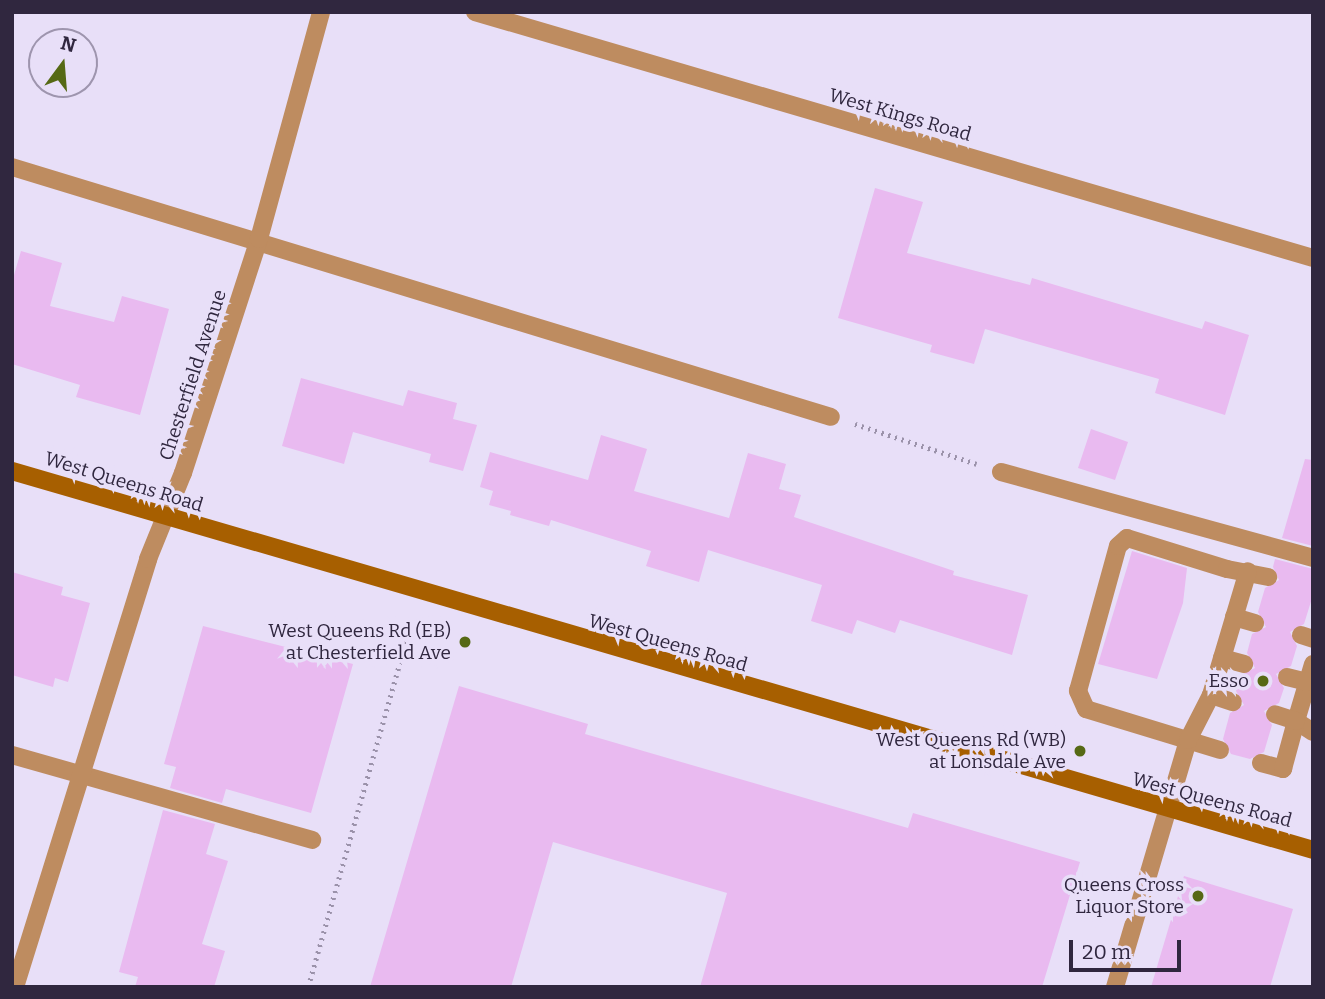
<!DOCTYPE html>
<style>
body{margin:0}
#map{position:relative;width:1325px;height:999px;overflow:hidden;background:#e8dff8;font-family:Bitter,serif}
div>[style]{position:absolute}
.building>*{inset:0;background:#e9baf0}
.path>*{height:4.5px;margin-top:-2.25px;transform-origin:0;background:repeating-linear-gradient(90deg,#9b92aa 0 2px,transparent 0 7px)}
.service>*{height:18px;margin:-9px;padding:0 9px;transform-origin:9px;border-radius:9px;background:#be8c60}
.minor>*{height:18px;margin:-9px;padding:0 9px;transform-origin:9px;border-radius:9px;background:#be8c60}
.secondary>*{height:18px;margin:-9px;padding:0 9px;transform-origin:9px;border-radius:9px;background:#a75f00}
.dots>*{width:19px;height:19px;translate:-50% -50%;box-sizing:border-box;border:4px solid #e8dff8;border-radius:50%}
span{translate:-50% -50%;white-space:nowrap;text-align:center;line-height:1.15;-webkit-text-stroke:7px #e8dff8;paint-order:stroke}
.street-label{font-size:19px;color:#30273f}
.poi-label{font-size:19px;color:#30273f}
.right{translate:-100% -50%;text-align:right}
.frame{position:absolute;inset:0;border:14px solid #30273f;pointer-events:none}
.north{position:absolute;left:28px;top:28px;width:70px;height:70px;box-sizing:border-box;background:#e8dff8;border:2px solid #9e95ae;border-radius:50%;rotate:16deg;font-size:19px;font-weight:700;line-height:28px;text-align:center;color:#30273f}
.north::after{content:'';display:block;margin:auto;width:24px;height:32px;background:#566915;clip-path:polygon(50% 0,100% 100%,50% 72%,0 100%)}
.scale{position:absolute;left:1069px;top:940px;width:112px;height:32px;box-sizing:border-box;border:4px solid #30273f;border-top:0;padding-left:9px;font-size:21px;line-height:24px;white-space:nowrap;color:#30273f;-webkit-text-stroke:5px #e8dff8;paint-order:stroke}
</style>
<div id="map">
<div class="building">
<i style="clip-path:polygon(875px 188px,923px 202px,907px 253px,1030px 285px,1032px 278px,1202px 329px,1205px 321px,1249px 335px,1225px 415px,1155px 393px,1159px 379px,985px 329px,974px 364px,930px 352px,932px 345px,838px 318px)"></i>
<i style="clip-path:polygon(21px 251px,62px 263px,50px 306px,114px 322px,122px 296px,169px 309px,140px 415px,76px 397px,80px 385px,12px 364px,12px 282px)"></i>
<i style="clip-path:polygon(301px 378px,403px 406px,408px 390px,457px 403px,453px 419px,477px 425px,463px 471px,429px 462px,431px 454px,353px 432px,344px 464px,282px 446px)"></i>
<i style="clip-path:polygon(1091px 429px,1128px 442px,1115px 480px,1078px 468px)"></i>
<i style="clip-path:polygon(601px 435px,647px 449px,634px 491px,729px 518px,748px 453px,786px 464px,779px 489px,801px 495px,794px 517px,954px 571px,953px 575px,1028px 595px,1012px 655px,900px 620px,895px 633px,857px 620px,852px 634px,811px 621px,822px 585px,708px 550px,699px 582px,646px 566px,651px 551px,551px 520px,549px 526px,510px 515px,511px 511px,489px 505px,493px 491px,480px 487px,490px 452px,588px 480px)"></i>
<i style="clip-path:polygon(1305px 459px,1313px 460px,1313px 546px,1282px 538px)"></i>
<i style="clip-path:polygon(1132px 551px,1187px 568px,1183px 603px,1157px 679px,1098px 664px)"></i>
<i style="clip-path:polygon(1275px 559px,1313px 569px,1313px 595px,1304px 624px,1290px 632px,1297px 646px,1291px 666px,1276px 674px,1284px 688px,1279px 703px,1264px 711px,1272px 725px,1264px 752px,1250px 759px,1231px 754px,1223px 739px,1230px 713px,1244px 705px,1236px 691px,1241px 675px,1255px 668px,1247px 653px,1252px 634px,1266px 627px,1258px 612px,1265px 588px,1279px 580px,1273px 567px)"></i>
<i style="clip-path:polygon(12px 572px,63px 587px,61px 595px,90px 603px,68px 682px,55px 678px,53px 687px,12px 675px)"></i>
<i style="clip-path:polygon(203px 626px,353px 664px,311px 813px,226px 789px,222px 803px,170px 788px,176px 767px,164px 764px)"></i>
<i style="clip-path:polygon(459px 686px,588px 724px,585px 734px,908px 828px,913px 813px,1080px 862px,1042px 987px,700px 987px,727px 893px,553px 842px,511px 987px,370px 987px)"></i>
<i style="clip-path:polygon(163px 810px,215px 824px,206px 854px,228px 861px,202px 944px,225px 951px,214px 987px,135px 987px,138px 977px,119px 972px)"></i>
<i style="clip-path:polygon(1184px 876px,1293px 909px,1270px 987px,1151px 987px)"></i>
</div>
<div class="path">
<i style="left:855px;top:424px;width:128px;rotate:18.2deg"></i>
<i style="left:308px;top:987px;width:375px;rotate:-74.2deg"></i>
</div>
<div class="service">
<i style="left:12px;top:167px;width:856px;rotate:16.97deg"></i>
<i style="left:1001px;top:472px;width:324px;rotate:15.4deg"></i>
<i style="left:1234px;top:617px;width:22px;rotate:16deg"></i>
<i style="left:1301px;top:635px;width:13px;rotate:18deg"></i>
<i style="left:1222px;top:658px;width:23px;rotate:15deg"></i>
<i style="left:1313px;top:664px;width:59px;rotate:106.6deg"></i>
<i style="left:1296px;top:721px;width:20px;rotate:33deg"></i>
<i style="left:1287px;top:677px;width:21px;rotate:14deg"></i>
<i style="left:1211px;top:695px;width:23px;rotate:18deg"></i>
<i style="left:1220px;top:750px;width:140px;rotate:-163deg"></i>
<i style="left:1086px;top:709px;width:20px;rotate:-114deg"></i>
<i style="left:1078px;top:691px;width:150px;rotate:-74.6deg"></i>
<i style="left:1118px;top:546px;width:12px;rotate:-42deg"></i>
<i style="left:1127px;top:538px;width:105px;rotate:17.2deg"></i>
<i style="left:1227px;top:569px;width:42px;rotate:11deg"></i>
<i style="left:12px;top:755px;width:312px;rotate:15.8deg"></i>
<i style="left:1261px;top:763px;width:23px;rotate:15deg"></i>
<i style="left:1283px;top:769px;width:50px;rotate:-74.8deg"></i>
<i style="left:1296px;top:721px;width:22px;rotate:-162deg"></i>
<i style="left:1115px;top:987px;width:258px;rotate:-73.5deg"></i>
<i style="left:1188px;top:740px;width:51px;rotate:-62.9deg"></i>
<i style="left:1211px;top:695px;width:129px;rotate:-73.4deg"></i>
</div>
<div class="minor">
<i style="left:475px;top:12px;width:873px;rotate:16.36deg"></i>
<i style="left:15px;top:987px;width:448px;rotate:-72.7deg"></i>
<i style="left:148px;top:559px;width:93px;rotate:-67.9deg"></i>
<i style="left:183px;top:473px;width:246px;rotate:-72deg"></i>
<i style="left:259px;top:239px;width:235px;rotate:-74.7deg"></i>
</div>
<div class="secondary">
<i style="left:12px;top:471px;width:1355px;rotate:16.24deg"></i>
</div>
<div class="dots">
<i style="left:465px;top:642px;background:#566915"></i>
<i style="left:1263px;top:681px;background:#566915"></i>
<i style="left:1080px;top:751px;background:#566915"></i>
<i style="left:1198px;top:896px;background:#566915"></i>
</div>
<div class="street-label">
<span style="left:900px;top:115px;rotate:16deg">West Kings Road</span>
<span style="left:193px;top:375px;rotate:-72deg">Chesterfield Avenue</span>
<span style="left:124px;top:482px;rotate:17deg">West Queens Road</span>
<span style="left:668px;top:643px;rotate:16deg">West Queens Road</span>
<span style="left:1212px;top:800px;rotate:15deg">West Queens Road</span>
</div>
<div class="poi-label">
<span class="right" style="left:451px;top:642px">West Queens Rd (EB)<br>at Chesterfield Ave</span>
<span class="right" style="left:1249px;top:681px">Esso</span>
<span class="right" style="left:1066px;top:751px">West Queens Rd (WB)<br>at Lonsdale Ave</span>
<span class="right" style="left:1184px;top:896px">Queens Cross<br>Liquor Store</span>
</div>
<div class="frame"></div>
<div class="north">N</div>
<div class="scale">20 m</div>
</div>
